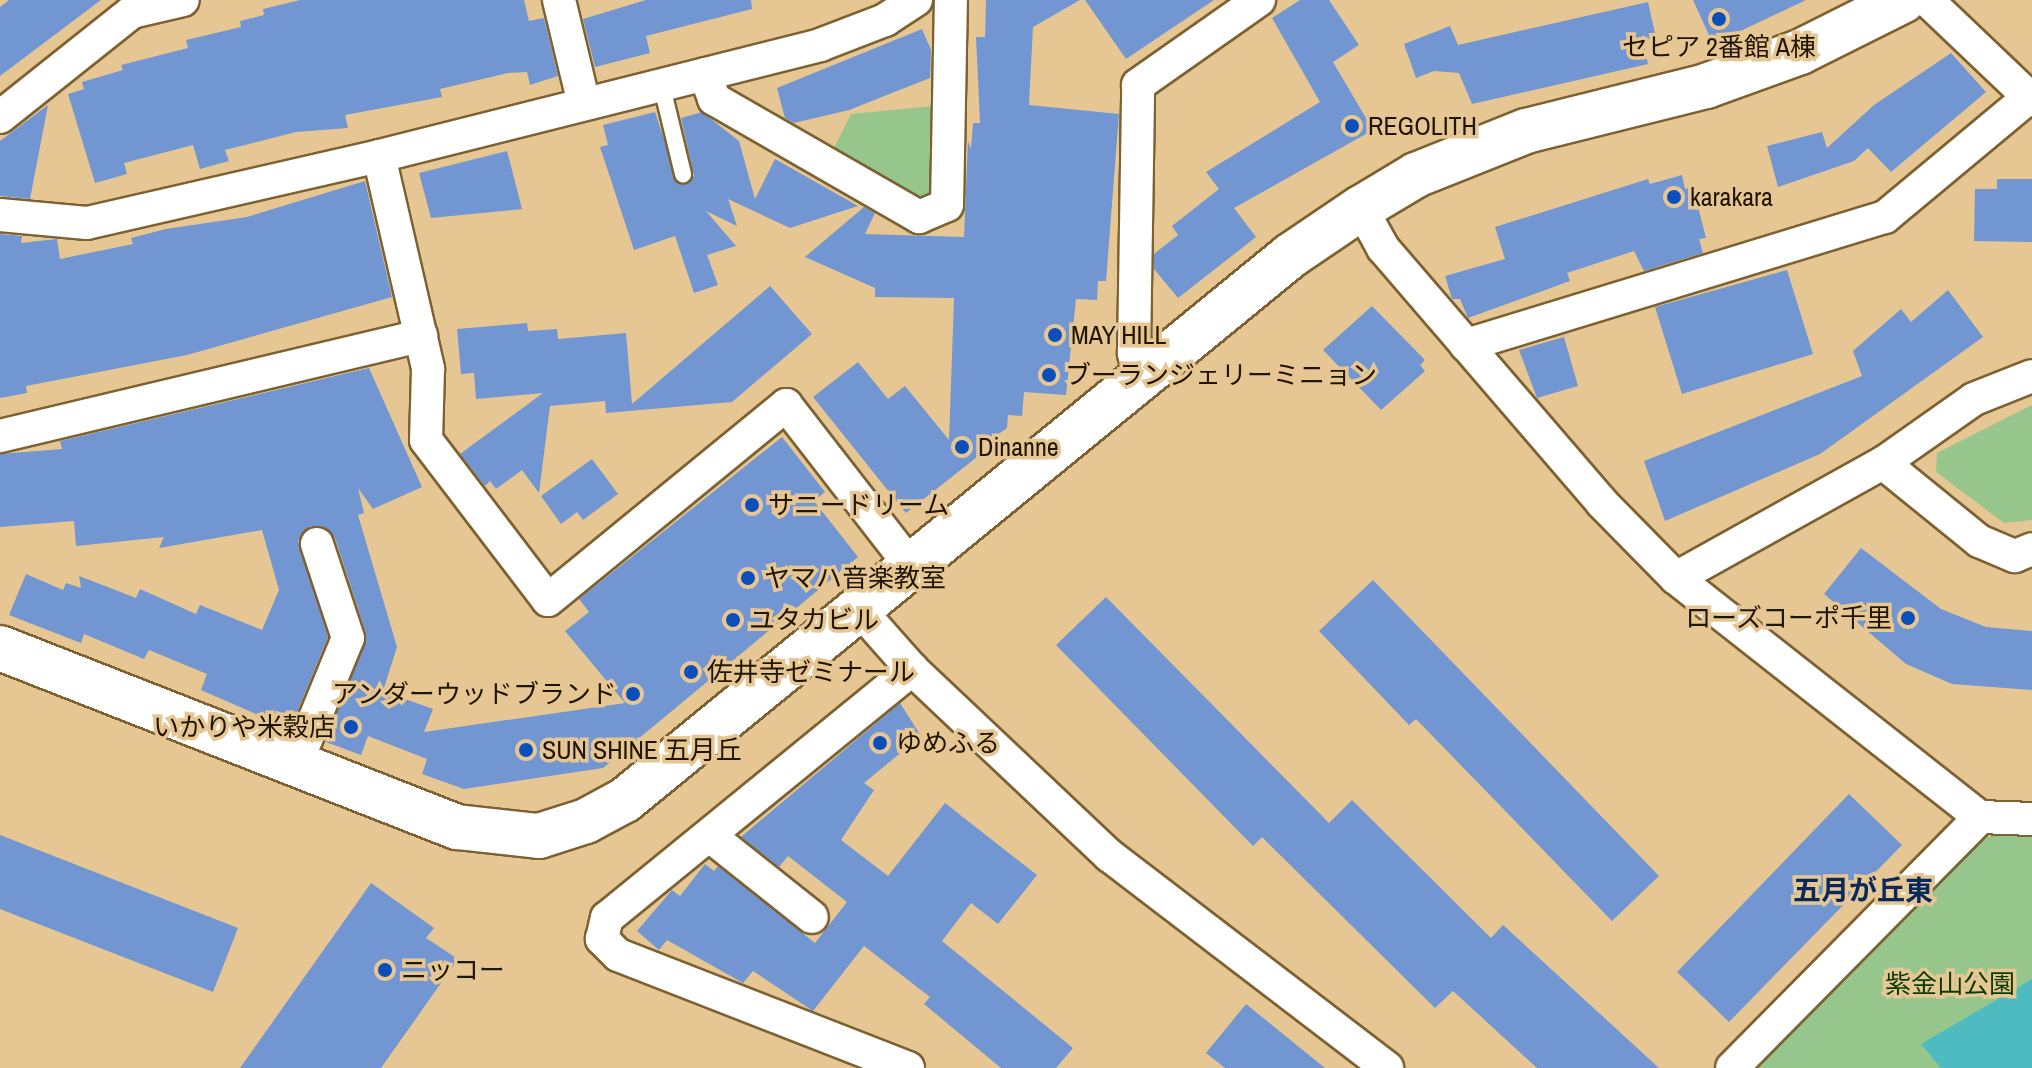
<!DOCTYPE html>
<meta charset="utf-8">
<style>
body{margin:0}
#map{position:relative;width:2032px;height:1068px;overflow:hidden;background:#e6c794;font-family:"Archivo Narrow","Noto Sans JP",sans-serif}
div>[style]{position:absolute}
.green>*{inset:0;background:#97c68d}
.water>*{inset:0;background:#4ebbc1}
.building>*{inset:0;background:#7296d2}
.roads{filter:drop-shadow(2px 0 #7d6130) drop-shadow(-2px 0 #7d6130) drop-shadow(0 2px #7d6130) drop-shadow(0 -2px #7d6130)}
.lane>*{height:16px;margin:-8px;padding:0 8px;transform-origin:8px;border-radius:8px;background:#fff}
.street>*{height:32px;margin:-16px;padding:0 16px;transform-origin:16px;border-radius:16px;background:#fff}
.secondary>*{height:44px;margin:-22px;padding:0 22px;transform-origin:22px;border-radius:22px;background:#fff}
.dots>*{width:22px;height:22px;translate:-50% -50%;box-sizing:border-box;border:4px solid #e6c794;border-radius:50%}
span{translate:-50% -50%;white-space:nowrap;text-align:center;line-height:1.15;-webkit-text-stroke:7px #e6c794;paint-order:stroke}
.poi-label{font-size:26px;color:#201502}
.left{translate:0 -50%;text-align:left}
.right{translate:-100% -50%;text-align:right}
.park-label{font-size:26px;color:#083b00}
.neighbourhood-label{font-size:28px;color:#09285c;font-weight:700}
</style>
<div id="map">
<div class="green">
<i style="clip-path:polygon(943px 105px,941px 196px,921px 203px,832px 152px,851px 114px)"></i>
<i style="clip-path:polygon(2032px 405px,2032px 520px,2004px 523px,1936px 472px,1937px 453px)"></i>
<i style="clip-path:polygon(1998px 833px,2032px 836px,2032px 1068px,1754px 1068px,1974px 843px)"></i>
</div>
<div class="water">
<i style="clip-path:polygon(2032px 979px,2032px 1068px,1941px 1068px,1921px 1044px)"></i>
</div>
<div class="building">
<i style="clip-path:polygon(9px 0,101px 0,0 76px,0 7px)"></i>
<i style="clip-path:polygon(300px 0,524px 0,529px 21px,544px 18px,558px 76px,530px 85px,527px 72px,508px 73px,440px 89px,442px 97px,345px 115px,348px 128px,296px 132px,225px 150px,229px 161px,200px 169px,193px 145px,124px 163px,127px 174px,95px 183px,68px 94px,84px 89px,82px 82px,123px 70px,121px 65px,188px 48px,186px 40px,241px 27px,240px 21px,264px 15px,263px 9px)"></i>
<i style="clip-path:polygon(646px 0,751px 0,752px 9px,646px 36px,650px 53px,595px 67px,583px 19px)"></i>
<i style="clip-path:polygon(986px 0,1080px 0,1033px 27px,1029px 105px,1119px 114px,1106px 281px,1098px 281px,1097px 300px,1076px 299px,1066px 395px,1024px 392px,1022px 416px,1008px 415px,1007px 428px,982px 446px,986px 450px,906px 513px,813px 397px,858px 362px,888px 399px,905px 386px,949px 440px,954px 298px,875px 297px,875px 288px,805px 257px,864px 207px,875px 213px,865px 234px,964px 237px,968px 141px,971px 149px,973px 123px,980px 123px,976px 37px,985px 37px)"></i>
<i style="clip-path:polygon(1085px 0,1214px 0,1126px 59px)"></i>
<i style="clip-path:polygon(1300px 0,1329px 0,1359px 45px,1333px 62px,1373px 130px,1234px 208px,1256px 237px,1178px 298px,1154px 269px,1154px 254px,1178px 235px,1172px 226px,1219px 189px,1206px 172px,1320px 102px,1272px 18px)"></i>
<i style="clip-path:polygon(1693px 0,1806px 0,1713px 44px)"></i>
<i style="clip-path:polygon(1648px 2px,1656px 38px,1643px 41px,1648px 64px,1472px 104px,1459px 73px,1434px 71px,1416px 78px,1404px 44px,1450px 26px,1458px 45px)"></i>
<i style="clip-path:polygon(922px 29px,931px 50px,930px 78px,849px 110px,794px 123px,785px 118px,777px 88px)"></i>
<i style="clip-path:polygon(1951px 53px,1986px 92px,1891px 172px,1868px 148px,1854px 161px,1778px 187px,1767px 146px,1822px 132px,1827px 148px,1874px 105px)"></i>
<i style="clip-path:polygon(48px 105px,30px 199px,0 196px,0 141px)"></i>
<i style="clip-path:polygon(655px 112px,679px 184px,694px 176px,681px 118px,702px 112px,739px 141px,755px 199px,775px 159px,858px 206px,790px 228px,728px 199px,737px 226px,706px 211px,736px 246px,707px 255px,718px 285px,694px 293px,675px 236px,634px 250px,600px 147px,608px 145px,603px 125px)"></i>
<i style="clip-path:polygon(507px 151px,522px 209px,431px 218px,419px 173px)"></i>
<i style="clip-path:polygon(1682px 175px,1685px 189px,1693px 187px,1706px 238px,1699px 239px,1703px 253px,1644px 271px,1634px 251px,1567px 273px,1570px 281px,1468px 318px,1460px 299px,1452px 299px,1445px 276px,1505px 259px,1495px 227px,1648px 179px,1650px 184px)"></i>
<i style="clip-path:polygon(1997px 179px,2032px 179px,2032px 242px,1974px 241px,1975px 189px,1997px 189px)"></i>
<i style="clip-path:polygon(365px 181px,392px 297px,187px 355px,26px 386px,27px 393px,0 398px,0 234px,22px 236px,21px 243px,57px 239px,60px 259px,133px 244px,131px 238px,166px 229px,247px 217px)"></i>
<i style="clip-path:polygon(1787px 270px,1813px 354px,1682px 394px,1655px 307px)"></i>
<i style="clip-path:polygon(770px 286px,812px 334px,732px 402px,606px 413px,605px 401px,550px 406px,539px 493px,522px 470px,496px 489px,490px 481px,485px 486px,460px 454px,543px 393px,476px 399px,474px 373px,461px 374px,457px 329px,527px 323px,528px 331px,557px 329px,558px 339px,626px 333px,632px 404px)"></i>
<i style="clip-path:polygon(1948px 290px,1983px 337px,1820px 454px,1665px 521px,1644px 461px,1862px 376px,1853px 351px,1901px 309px,1911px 322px)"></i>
<i style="clip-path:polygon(1372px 306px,1425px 360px,1420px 365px,1425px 371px,1381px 410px,1323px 350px)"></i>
<i style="clip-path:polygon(1564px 337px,1578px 386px,1537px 398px,1519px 350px)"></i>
<i style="clip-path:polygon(369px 368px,422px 487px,373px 509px,358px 488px,364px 513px,358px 515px,397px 647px,383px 691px,433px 709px,424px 732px,625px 703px,565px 631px,589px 612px,579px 599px,782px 437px,825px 492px,814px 501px,858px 557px,603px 768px,464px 789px,422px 774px,427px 759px,368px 736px,361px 755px,326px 742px,366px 633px,335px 538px,322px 526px,310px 526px,298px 541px,328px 637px,290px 729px,201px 690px,207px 674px,149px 650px,144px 659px,84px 634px,81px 643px,9px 615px,26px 574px,63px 590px,66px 583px,81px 588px,79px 576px,136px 598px,140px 589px,196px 614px,200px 605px,262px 630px,279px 590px,262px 530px,159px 548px,164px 537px,76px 546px,74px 521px,0 527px,0 454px,62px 449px,60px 441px)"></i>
<i style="clip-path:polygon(592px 459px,618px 494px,583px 520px,577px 512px,561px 524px,541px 496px)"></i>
<i style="clip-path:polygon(1861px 548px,1941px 609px,1986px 627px,2032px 631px,2032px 690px,1952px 684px,1906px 664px,1824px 594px)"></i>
<i style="clip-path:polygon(1373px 580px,1659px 876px,1612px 921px,1416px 719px,1409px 725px,1319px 631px)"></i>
<i style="clip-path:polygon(1106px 597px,1329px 823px,1352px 800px,1491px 938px,1503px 925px,1659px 1068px,1537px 1068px,1453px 991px,1435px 1008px,1262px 837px,1253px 846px,1056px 645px)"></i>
<i style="clip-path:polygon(900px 703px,921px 736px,864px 783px,874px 790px,841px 840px,888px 876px,945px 803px,1037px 875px,998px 924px,971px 903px,942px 941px,1073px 1048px,1056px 1068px,1001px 1068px,924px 1004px,930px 997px,864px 946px,813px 1011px,753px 971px,743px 983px,667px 940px,659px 950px,637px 931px,672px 890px,680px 896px,705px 864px,714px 871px,718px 866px,815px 943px,847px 902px,788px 856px,779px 867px,741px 837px)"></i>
<i style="clip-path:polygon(1849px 794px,1902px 845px,1729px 1022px,1677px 972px)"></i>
<i style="clip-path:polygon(0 835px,238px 928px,213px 992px,0 909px)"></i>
<i style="clip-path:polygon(371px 883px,434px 928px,426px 938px,458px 959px,381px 1068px,240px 1068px)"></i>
<i style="clip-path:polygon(1246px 1004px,1325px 1068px,1225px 1068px,1206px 1053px)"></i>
</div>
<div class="roads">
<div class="lane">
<i style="left:661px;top:83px;width:94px;rotate:76.4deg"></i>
</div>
<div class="street">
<i style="left:559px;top:0;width:103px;rotate:76.5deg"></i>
<i style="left:1927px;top:0;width:145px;rotate:43.6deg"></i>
<i style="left:705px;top:74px;width:27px;rotate:70deg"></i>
<i style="left:714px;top:99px;width:237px;rotate:29.9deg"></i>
<i style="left:919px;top:217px;width:30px;rotate:-23deg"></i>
<i style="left:947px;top:205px;width:205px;rotate:-88.9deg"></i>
<i style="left:0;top:117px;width:169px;rotate:-38.5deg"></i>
<i style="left:132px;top:12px;width:52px;rotate:-13.2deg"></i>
<i style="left:379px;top:156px;width:219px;rotate:77deg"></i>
<i style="left:428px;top:369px;width:71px;rotate:91.6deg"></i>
<i style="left:426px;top:440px;width:201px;rotate:52.7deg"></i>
<i style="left:548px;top:600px;width:308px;rotate:-39.3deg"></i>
<i style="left:786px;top:405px;width:204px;rotate:52.2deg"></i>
<i style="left:1361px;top:208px;width:46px;rotate:61.2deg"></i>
<i style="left:1383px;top:248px;width:336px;rotate:49.3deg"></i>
<i style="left:1602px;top:503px;width:105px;rotate:45.4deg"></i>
<i style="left:1676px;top:578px;width:387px;rotate:38.2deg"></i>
<i style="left:1980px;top:817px;width:52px;rotate:2.2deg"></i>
<i style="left:0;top:215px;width:87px;rotate:5.3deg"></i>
<i style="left:87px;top:223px;width:300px;rotate:-12.9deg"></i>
<i style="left:379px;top:156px;width:455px;rotate:-14.1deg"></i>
<i style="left:820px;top:45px;width:70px;rotate:-21deg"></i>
<i style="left:885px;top:20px;width:37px;rotate:-33deg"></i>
<i style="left:1466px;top:345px;width:438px;rotate:-17deg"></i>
<i style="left:1885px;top:217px;width:186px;rotate:-39.8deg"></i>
<i style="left:1141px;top:380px;width:28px;rotate:-105deg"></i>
<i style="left:1134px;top:353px;width:268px;rotate:-89.1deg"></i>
<i style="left:1138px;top:85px;width:148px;rotate:-35.1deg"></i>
<i style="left:0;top:436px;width:433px;rotate:-13.4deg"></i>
<i style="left:1883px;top:463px;width:124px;rotate:39.1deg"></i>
<i style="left:1979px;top:541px;width:39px;rotate:23deg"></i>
<i style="left:2015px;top:556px;width:18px;rotate:-22deg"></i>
<i style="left:1676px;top:578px;width:237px;rotate:-29.1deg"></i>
<i style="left:1883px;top:463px;width:111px;rotate:-35.1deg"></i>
<i style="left:1974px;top:399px;width:62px;rotate:-21.6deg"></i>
<i style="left:858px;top:608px;width:81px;rotate:48.5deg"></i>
<i style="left:912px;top:669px;width:272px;rotate:43.4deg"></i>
<i style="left:1110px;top:856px;width:349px;rotate:37.4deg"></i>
<i style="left:296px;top:764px;width:136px;rotate:-67.6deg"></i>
<i style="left:348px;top:638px;width:99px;rotate:-108.3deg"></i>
<i style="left:710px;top:836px;width:130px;rotate:38.5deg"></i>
<i style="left:908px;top:1068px;width:311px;rotate:-158.7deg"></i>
<i style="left:618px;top:955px;width:23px;rotate:-135deg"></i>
<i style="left:602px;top:939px;width:22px;rotate:-77deg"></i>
<i style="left:607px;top:918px;width:394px;rotate:-39.2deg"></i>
<i style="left:1732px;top:1068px;width:353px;rotate:-45.3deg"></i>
</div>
<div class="secondary">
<i style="left:0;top:648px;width:491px;rotate:21.4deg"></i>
<i style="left:457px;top:827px;width:82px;rotate:6.3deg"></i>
<i style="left:539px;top:836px;width:49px;rotate:-17.7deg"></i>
<i style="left:586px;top:821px;width:44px;rotate:-28.3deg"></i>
<i style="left:625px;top:800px;width:859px;rotate:-39.28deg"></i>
<i style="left:1290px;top:256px;width:86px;rotate:-34.1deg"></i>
<i style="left:1361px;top:208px;width:64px;rotate:-31deg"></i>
<i style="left:1416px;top:175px;width:118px;rotate:-21.8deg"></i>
<i style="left:1526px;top:131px;width:186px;rotate:-14deg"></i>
<i style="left:1706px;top:86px;width:100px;rotate:-19.9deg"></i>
<i style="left:1800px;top:52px;width:116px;rotate:-26.6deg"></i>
</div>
</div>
<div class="dots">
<i style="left:1719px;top:19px;background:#0c4fba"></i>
<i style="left:1352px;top:126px;background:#0c4fba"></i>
<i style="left:1674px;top:197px;background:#0c4fba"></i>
<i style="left:1055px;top:335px;background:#0c4fba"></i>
<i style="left:1049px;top:375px;background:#0c4fba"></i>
<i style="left:962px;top:447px;background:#0c4fba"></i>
<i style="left:752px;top:505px;background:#0c4fba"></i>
<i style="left:748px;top:578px;background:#0c4fba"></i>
<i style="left:1908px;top:618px;background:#0c4fba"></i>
<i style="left:733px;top:620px;background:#0c4fba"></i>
<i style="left:691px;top:672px;background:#0c4fba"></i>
<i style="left:633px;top:694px;background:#0c4fba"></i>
<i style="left:351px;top:727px;background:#0c4fba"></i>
<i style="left:880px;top:743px;background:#0c4fba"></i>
<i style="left:526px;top:750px;background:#0c4fba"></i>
<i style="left:385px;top:970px;background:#0c4fba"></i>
</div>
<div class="poi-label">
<span style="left:1719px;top:47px">セピア 2番館 A棟</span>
<span class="left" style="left:1368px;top:126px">REGOLITH</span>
<span class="left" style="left:1690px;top:197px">karakara</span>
<span class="left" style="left:1071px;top:335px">MAY HILL</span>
<span class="left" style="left:1065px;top:375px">ブーランジェリーミニョン</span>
<span class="left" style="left:978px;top:447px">Dinanne</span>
<span class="left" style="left:768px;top:505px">サニードリーム</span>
<span class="left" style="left:764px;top:578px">ヤマハ音楽教室</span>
<span class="right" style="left:1892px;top:618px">ローズコーポ千里</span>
<span class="left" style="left:749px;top:620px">ユタカビル</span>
<span class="left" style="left:707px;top:672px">佐井寺ゼミナール</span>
<span class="right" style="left:617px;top:694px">アンダーウッドブランド</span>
<span class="right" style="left:335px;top:727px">いかりや米穀店</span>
<span class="left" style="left:896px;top:743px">ゆめふる</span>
<span class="left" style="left:542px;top:750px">SUN SHINE 五月丘</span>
<span class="left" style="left:401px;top:970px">ニッコー</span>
</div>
<div class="park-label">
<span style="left:1950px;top:984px">紫金山公園</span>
</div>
<div class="neighbourhood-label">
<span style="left:1863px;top:890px">五月が丘東</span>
</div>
</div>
